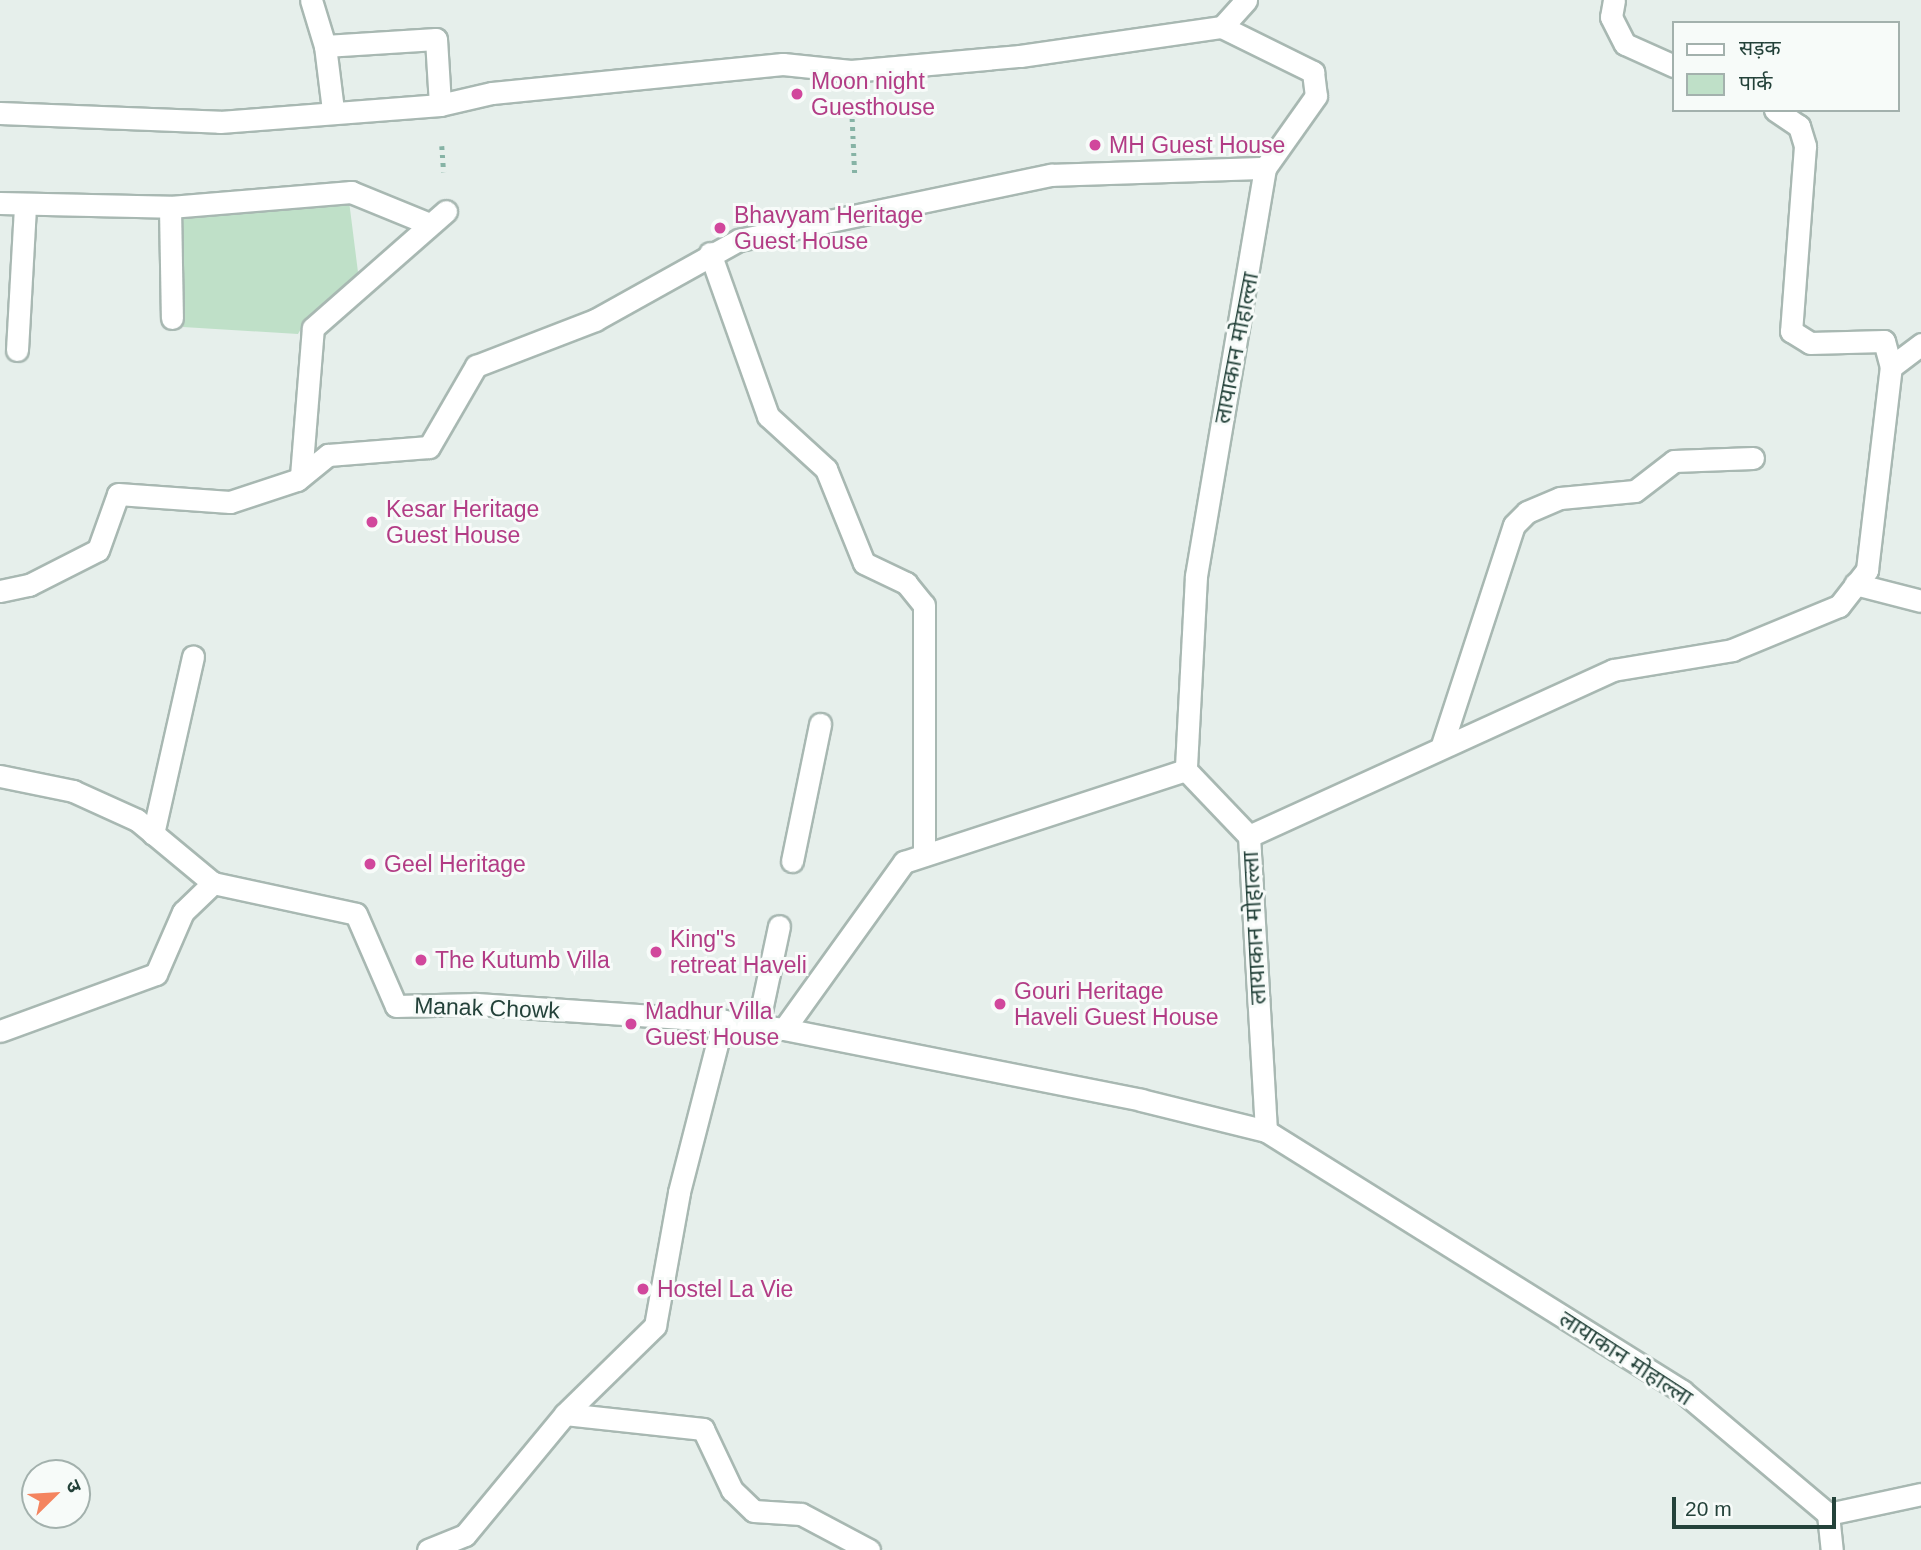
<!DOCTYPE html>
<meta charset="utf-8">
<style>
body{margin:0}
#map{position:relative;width:1921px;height:1550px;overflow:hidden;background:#e6efeb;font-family:Helvetica,"Noto Sans Devanagari",sans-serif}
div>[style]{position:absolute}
.green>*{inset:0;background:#bfe0c8}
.path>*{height:4.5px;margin-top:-2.25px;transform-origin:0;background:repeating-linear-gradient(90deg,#86b3a5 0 3.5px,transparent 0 8.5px)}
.roads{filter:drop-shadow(2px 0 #a8b8b2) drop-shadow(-2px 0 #a8b8b2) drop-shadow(0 2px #a8b8b2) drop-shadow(0 -2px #a8b8b2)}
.lane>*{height:21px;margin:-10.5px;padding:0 10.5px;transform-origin:10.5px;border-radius:10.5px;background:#fff}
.street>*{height:21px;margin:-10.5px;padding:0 10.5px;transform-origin:10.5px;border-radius:10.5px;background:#fff}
.dots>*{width:19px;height:19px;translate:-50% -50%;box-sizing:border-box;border:4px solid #f7fbf9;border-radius:50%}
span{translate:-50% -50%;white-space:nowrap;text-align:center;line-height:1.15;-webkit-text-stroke:6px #f7fbf9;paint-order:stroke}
.hotel-label{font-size:23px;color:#b23c85}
.left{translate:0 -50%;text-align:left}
.street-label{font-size:23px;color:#24423a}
.legend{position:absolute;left:1672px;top:21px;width:228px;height:91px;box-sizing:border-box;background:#f7fbf9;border:2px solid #a3b1ad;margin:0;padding:9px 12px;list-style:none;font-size:21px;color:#24423a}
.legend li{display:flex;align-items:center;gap:14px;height:35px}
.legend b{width:35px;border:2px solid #a3b1ad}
.north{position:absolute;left:21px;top:1459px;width:70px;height:70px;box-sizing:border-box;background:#f7fbf9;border:2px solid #a3b1ad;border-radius:50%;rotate:66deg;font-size:19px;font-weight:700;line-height:28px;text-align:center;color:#24423a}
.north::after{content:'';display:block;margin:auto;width:24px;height:32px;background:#f4845f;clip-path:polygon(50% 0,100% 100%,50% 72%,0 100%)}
.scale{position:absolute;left:1672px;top:1497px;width:164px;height:32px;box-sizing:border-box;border:4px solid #24423a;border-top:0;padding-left:9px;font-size:21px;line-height:24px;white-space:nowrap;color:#24423a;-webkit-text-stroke:5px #f7fbf9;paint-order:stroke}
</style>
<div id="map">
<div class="green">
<i style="clip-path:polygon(349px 201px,359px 280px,307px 318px,298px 334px,183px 327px,180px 217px)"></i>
</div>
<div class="path">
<i style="left:852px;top:110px;width:65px;rotate:87.4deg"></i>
<i style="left:442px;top:146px;width:26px;rotate:86deg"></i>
</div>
<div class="roads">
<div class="lane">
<i style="left:311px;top:0;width:48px;rotate:73.1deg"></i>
<i style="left:333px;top:110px;width:64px;rotate:-97.1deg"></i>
<i style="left:325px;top:46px;width:111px;rotate:-3.6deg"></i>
<i style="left:436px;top:39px;width:66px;rotate:86.5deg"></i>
<i style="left:0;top:113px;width:220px;rotate:2.3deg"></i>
<i style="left:220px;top:122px;width:221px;rotate:-4.4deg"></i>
<i style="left:440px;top:105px;width:53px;rotate:-13deg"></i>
<i style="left:492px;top:93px;width:292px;rotate:-5.7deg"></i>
<i style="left:783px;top:64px;width:68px;rotate:5.9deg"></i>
<i style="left:851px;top:71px;width:170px;rotate:-5.1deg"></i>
<i style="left:1020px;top:56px;width:204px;rotate:-8.2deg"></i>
<i style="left:1222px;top:27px;width:36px;rotate:-48deg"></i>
<i style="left:0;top:203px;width:170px;rotate:1.3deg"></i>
<i style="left:170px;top:207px;width:182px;rotate:-4.7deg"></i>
<i style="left:351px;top:192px;width:82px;rotate:22.2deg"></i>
<i style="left:170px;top:207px;width:111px;rotate:89deg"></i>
<i style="left:710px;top:253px;width:173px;rotate:70.4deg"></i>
<i style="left:768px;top:416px;width:79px;rotate:42.4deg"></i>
<i style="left:826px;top:469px;width:101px;rotate:68deg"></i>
<i style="left:864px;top:563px;width:47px;rotate:25.5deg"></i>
<i style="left:906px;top:583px;width:28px;rotate:51deg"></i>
<i style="left:924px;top:605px;width:250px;rotate:90deg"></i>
<i style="left:17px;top:350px;width:144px;rotate:-86.8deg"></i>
<i style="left:301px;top:476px;width:148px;rotate:-85.4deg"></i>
<i style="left:313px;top:328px;width:177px;rotate:-41.3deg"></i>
<i style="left:1855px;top:584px;width:68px;rotate:14.4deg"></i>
<i style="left:0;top:591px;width:30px;rotate:-12deg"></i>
<i style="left:29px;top:585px;width:77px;rotate:-26.9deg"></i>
<i style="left:98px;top:550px;width:59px;rotate:-70.3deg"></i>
<i style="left:118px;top:494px;width:112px;rotate:4.1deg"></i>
<i style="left:230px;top:502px;width:71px;rotate:-18.2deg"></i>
<i style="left:297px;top:480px;width:40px;rotate:-39deg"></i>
<i style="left:328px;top:455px;width:101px;rotate:-4.5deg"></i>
<i style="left:429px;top:447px;width:94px;rotate:-59.9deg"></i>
<i style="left:476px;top:366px;width:128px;rotate:-21.1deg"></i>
<i style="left:595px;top:320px;width:165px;rotate:-29.1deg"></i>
<i style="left:739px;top:240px;width:319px;rotate:-11.8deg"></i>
<i style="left:1051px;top:175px;width:214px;rotate:-1.9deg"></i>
<i style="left:1442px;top:745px;width:231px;rotate:-71.9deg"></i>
<i style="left:1514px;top:525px;width:18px;rotate:-45deg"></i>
<i style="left:1527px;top:512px;width:36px;rotate:-23deg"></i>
<i style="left:1560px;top:498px;width:75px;rotate:-5.3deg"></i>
<i style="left:1635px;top:491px;width:49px;rotate:-37.6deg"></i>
<i style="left:1674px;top:461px;width:79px;rotate:-2.2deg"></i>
<i style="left:0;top:776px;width:75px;rotate:11.6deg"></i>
<i style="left:73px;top:791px;width:70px;rotate:24.4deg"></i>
<i style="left:137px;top:820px;width:99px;rotate:39.7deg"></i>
<i style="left:153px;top:834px;width:182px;rotate:-77.3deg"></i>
<i style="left:792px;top:861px;width:140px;rotate:-78.4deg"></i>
<i style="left:758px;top:1025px;width:101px;rotate:-78deg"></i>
<i style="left:565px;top:1414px;width:139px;rotate:6.2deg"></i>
<i style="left:703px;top:1429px;width:68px;rotate:64.6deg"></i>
<i style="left:732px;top:1490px;width:30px;rotate:44deg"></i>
<i style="left:754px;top:1511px;width:47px;rotate:3.7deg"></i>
<i style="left:801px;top:1514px;width:77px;rotate:27.9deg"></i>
<i style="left:428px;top:1550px;width:40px;rotate:-22deg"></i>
<i style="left:465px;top:1535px;width:157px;rotate:-50.4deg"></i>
<i style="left:565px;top:1414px;width:126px;rotate:-44.4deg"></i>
<i style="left:655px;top:1326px;width:136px;rotate:-79.8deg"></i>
<i style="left:679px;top:1192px;width:177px;rotate:-75.6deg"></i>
<i style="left:723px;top:1021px;width:62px;rotate:7.5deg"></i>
<i style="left:784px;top:1029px;width:206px;rotate:-54.3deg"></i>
<i style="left:904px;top:862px;width:297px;rotate:-18.1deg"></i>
</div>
<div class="street">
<i style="left:1614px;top:0;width:17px;rotate:100deg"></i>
<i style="left:1611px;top:17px;width:30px;rotate:63deg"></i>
<i style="left:1625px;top:44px;width:54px;rotate:24.2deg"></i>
<i style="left:1222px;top:27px;width:102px;rotate:26.3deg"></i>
<i style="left:1313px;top:72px;width:24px;rotate:83deg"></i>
<i style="left:1316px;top:96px;width:88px;rotate:125.3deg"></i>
<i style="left:1265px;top:168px;width:414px;rotate:99.6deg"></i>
<i style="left:1196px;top:576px;width:194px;rotate:93deg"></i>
<i style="left:1186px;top:770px;width:91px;rotate:46.3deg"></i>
<i style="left:1249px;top:836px;width:295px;rotate:86.7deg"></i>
<i style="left:1266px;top:1131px;width:491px;rotate:32deg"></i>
<i style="left:1682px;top:1391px;width:191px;rotate:40.1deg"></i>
<i style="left:1828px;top:1514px;width:36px;rotate:84deg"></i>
<i style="left:1775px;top:110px;width:29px;rotate:34deg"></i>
<i style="left:1799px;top:126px;width:21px;rotate:73deg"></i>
<i style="left:1805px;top:146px;width:186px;rotate:94.3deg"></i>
<i style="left:1791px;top:331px;width:22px;rotate:32deg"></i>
<i style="left:1810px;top:343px;width:74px;rotate:-1.5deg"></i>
<i style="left:1884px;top:341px;width:27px;rotate:75deg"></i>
<i style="left:1249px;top:836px;width:400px;rotate:-24.5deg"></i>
<i style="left:1613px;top:670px;width:121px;rotate:-9.5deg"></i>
<i style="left:1732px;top:650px;width:116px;rotate:-22.4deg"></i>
<i style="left:1839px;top:606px;width:46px;rotate:-52.1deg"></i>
<i style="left:1867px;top:570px;width:204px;rotate:-83.3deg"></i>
<i style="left:1891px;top:367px;width:38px;rotate:-37deg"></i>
<i style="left:784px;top:1029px;width:364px;rotate:11.2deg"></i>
<i style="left:1141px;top:1100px;width:129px;rotate:13.9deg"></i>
<i style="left:0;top:1031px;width:166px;rotate:-20.1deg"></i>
<i style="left:156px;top:974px;width:68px;rotate:-66.5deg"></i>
<i style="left:183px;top:912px;width:42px;rotate:-44deg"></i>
<i style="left:213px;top:883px;width:146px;rotate:12.2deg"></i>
<i style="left:356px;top:914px;width:100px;rotate:66.5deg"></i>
<i style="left:396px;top:1006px;width:80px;rotate:-1.4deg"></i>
<i style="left:476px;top:1004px;width:248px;rotate:3.9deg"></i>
<i style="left:1828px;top:1514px;width:95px;rotate:-12.1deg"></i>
</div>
</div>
<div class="dots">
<i style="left:797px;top:94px;background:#d1479c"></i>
<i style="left:1095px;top:145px;background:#d1479c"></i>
<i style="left:720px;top:228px;background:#d1479c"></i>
<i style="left:372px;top:522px;background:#d1479c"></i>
<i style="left:370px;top:864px;background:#d1479c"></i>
<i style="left:656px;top:952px;background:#d1479c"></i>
<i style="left:421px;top:960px;background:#d1479c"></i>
<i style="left:1000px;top:1004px;background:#d1479c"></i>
<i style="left:631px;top:1024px;background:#d1479c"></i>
<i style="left:643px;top:1289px;background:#d1479c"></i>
</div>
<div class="hotel-label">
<span class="left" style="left:811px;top:94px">Moon night<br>Guesthouse</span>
<span class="left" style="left:1109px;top:145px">MH Guest House</span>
<span class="left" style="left:734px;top:228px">Bhavyam Heritage<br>Guest House</span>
<span class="left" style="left:386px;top:522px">Kesar Heritage<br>Guest House</span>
<span class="left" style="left:384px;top:864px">Geel Heritage</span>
<span class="left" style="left:670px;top:952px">King"s<br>retreat Haveli</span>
<span class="left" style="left:435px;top:960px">The Kutumb Villa</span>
<span class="left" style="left:1014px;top:1004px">Gouri Heritage<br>Haveli Guest House</span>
<span class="left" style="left:645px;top:1024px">Madhur Villa<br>Guest House</span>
<span class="left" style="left:657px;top:1289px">Hostel La Vie</span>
</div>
<div class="street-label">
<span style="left:1236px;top:348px;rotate:-79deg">लायाकान मोहाल्ला</span>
<span style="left:1254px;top:928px;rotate:-93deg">लायाकान मोहाल्ला</span>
<span style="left:487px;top:1008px;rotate:2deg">Manak Chowk</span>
<span style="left:1626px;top:1358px;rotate:33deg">लायाकान मोहाल्ला</span>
</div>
<ul class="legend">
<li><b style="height:9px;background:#fff"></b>सड़क</li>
<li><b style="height:19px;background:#bfe0c8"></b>पार्क</li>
</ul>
<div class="north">उ</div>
<div class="scale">20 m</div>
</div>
